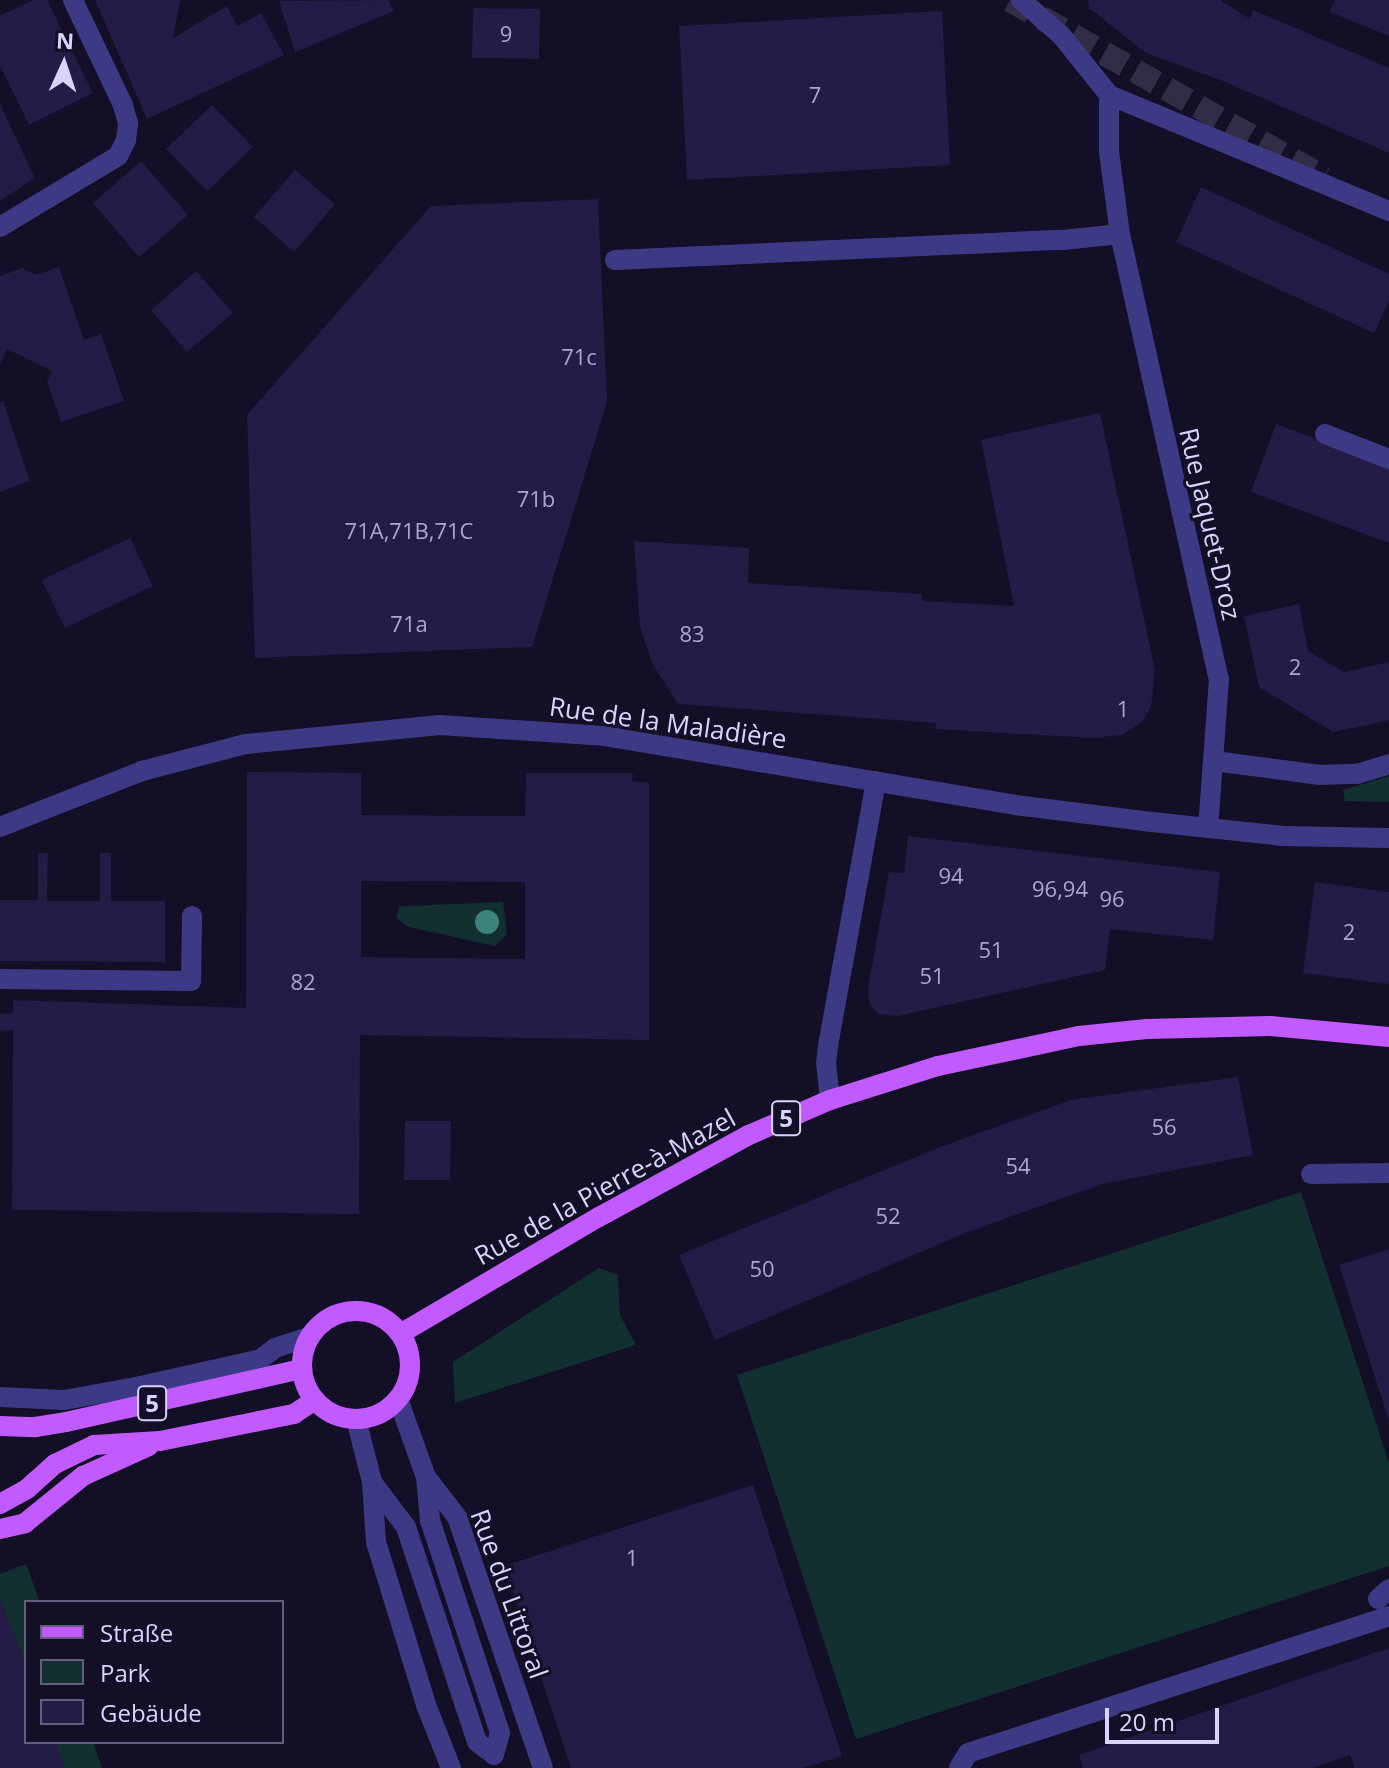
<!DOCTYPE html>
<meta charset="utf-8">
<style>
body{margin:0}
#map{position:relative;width:1389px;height:1768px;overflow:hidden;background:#130f26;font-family:"Open Sans",sans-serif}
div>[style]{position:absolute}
.green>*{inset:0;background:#12302f}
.building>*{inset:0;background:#241b47}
.motorway-tunnel>*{height:24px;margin-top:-12px;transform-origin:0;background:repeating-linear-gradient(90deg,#312d47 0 24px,transparent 0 36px)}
.service>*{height:20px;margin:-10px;padding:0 10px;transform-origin:10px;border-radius:10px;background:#3d3a85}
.minor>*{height:20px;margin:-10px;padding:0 10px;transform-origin:10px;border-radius:10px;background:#3d3a85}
.tertiary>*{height:20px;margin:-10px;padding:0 10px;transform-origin:10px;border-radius:10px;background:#3d3a85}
.primary>*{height:20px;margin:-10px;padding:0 10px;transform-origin:10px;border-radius:10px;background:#c25bff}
.primary>.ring{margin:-10px;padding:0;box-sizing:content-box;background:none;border:20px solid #c25bff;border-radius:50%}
.trees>*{width:24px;height:24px;margin:-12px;border-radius:50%;background:#3d827b}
span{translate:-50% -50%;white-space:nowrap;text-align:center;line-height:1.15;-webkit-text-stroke:6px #130f26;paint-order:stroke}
.number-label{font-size:22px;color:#aca6d1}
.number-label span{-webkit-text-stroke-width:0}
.shield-label span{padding:2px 6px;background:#130f26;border:2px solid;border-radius:6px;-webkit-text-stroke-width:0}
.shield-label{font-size:24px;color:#d9d4ff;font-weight:700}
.street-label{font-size:26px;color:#d9d4ff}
.legend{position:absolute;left:24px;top:1600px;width:260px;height:144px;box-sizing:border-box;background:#130f26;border:2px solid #625e7d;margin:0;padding:10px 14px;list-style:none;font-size:24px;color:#d9d4ff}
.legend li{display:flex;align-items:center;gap:16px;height:40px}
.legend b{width:40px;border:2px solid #625e7d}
.north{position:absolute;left:24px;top:24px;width:80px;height:80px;-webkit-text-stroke:6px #130f26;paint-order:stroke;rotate:3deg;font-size:22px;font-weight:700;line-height:32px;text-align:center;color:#d9d4ff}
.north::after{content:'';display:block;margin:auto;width:28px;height:36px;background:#d9d4ff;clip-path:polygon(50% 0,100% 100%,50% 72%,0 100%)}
.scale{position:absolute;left:1105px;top:1708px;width:114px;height:36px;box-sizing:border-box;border:4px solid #d9d4ff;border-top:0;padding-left:10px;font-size:24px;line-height:28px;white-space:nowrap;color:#d9d4ff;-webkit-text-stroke:6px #130f26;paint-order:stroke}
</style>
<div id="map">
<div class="green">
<i style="clip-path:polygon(1389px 776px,1389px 802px,1345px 801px,1343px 790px)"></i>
<i style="clip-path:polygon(503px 902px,507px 934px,495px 946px,409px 927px,396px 918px,399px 907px,404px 906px)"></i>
<i style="clip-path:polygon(1301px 1192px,1389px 1463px,1389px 1566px,856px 1739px,737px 1375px)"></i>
<i style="clip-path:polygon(599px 1268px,618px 1275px,620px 1315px,636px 1345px,455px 1403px,453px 1362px)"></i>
<i style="clip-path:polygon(26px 1564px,40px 1602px,26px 1602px,26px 1742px,93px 1742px,102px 1768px,0 1768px,0 1574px)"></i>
</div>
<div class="building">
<i style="clip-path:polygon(33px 0,47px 0,93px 93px,29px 125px,0 66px,0 16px)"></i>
<i style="clip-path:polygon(95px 0,180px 0,173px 38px,227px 6px,237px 26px,261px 13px,284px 55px,147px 119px)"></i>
<i style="clip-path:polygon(388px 0,394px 11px,295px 52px,279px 1px)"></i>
<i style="clip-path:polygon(1088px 0,1221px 0,1250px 19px,1253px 10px,1389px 68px,1389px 153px,1223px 81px,1146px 53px,1089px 8px)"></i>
<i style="clip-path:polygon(1335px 0,1389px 0,1389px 36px,1330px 12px)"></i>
<i style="clip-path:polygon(473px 8px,540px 9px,539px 59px,472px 58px)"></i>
<i style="clip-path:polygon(942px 11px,950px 165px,687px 180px,679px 26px)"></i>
<i style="clip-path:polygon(0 104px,35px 178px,0 201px)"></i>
<i style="clip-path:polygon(212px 105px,253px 147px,207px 191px,166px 149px)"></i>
<i style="clip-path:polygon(141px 161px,188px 215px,139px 257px,93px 203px)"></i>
<i style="clip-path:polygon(295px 170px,335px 204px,294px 252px,254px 217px)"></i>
<i style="clip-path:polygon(1201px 187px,1389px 274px,1389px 301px,1374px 333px,1176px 242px)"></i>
<i style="clip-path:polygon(598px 199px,607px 402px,532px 647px,255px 658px,247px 415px,431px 206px)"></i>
<i style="clip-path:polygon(59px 267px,84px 340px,101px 334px,124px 401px,61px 422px,47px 381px,52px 371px,7px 349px,0 364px,0 276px,22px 268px,36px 275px)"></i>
<i style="clip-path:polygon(196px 271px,233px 313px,187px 352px,151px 310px)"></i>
<i style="clip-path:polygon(3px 401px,30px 481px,0 492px,0 402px)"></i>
<i style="clip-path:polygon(1100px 413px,1155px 670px,1151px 707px,1142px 722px,1122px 735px,1094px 738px,935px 729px,936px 723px,678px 704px,652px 663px,640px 627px,634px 541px,749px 548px,748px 583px,922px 594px,922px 601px,1014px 606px,981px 440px)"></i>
<i style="clip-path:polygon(1276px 424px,1389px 466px,1389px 543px,1251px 492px)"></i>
<i style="clip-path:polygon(130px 538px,153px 586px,65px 628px,42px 580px)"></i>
<i style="clip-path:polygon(1299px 604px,1308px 651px,1344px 672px,1389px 662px,1389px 720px,1333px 732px,1259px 687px,1244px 616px)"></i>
<i style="clip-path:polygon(evenodd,247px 772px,361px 773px,361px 815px,525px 816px,526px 773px,633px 773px,632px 781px,649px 783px,649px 1040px,360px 1035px,359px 1214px,12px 1210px,13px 1030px,0 1031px,0 1014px,13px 1013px,13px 1000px,246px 1008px,247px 772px,361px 881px,525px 882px,525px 959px,361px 957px,361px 881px)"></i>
<i style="clip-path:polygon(908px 836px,1220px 872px,1213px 940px,1110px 929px,1105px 970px,897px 1016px,878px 1014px,869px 1003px,868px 988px,889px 872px,904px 873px)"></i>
<i style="clip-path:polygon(38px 853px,48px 853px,47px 901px,100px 901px,100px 853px,111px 853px,111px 901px,165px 901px,165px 962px,0 961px,0 900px,38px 900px)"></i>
<i style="clip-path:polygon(1315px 882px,1389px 892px,1389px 984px,1303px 973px)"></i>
<i style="clip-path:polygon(1238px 1077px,1253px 1155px,1102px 1184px,965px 1233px,715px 1340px,679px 1255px,935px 1149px,1071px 1100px)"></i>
<i style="clip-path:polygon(405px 1121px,451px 1121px,450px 1180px,404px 1180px)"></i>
<i style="clip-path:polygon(1389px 1249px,1389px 1418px,1388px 1418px,1339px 1265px)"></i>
<i style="clip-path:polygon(753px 1485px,842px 1756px,803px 1768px,571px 1768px,504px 1566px)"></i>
<i style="clip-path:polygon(0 1598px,26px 1665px,26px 1742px,55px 1742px,65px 1768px,0 1768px)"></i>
<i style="clip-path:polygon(1389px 1648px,1389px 1768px,1355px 1768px,1350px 1755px,1312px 1768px,1083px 1768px,1079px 1755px)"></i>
</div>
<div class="motorway-tunnel">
<i style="left:1010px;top:0;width:361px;rotate:29.5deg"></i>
</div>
<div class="service">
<i style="left:1109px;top:95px;width:303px;rotate:22.5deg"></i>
<i style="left:615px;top:260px;width:448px;rotate:-2.6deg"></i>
<i style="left:1063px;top:240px;width:57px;rotate:-6deg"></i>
<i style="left:1325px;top:434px;width:69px;rotate:21.3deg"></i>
<i style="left:0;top:979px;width:191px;rotate:0.6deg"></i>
<i style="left:191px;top:981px;width:65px;rotate:-89.1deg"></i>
<i style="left:1311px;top:1174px;width:78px;rotate:-0.7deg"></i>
<i style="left:372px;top:1482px;width:56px;rotate:52.9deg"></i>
<i style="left:406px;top:1527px;width:226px;rotate:71.7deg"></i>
<i style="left:477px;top:1742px;width:21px;rotate:37deg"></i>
<i style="left:494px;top:1755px;width:23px;rotate:-75deg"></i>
<i style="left:500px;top:1733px;width:224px;rotate:-108.2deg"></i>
<i style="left:430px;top:1520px;width:43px;rotate:-95.3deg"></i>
<i style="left:1378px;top:1599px;width:15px;rotate:-42deg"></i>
<i style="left:959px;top:1768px;width:17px;rotate:-59deg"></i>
<i style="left:968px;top:1753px;width:443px;rotate:-18deg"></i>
</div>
<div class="minor">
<i style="left:1021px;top:0;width:53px;rotate:41.2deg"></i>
<i style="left:1061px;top:35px;width:77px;rotate:51.3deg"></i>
<i style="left:1109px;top:95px;width:57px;rotate:90deg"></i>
<i style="left:1109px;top:152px;width:83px;rotate:82.4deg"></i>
<i style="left:1120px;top:234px;width:456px;rotate:77.5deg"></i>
<i style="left:1219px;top:679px;width:149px;rotate:94.2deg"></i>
<i style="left:0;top:227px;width:138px;rotate:-31deg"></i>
<i style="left:118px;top:156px;width:18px;rotate:-63deg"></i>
<i style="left:126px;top:140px;width:17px;rotate:-83deg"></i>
<i style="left:128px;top:123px;width:19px;rotate:-106deg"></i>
<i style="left:123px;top:105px;width:116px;rotate:-115.5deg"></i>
<i style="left:1214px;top:761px;width:107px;rotate:7.5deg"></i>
<i style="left:1320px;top:775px;width:37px;rotate:-2deg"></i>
<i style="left:1357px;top:774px;width:34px;rotate:-17deg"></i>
<i style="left:830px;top:1100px;width:37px;rotate:-96deg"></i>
<i style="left:826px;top:1063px;width:23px;rotate:-83deg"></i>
<i style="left:829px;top:1040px;width:263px;rotate:-79.7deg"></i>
<i style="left:398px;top:1399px;width:83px;rotate:70.3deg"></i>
<i style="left:426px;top:1477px;width:51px;rotate:52.2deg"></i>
<i style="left:457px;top:1517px;width:265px;rotate:71.1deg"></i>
<i style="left:356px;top:1419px;width:65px;rotate:75.7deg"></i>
<i style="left:372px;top:1482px;width:60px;rotate:86.2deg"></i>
<i style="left:376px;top:1542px;width:170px;rotate:72.9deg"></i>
<i style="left:426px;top:1705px;width:68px;rotate:68.4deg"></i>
</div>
<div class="tertiary">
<i style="left:0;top:827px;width:153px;rotate:-21.5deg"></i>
<i style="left:142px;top:771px;width:107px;rotate:-14.6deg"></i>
<i style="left:246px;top:744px;width:195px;rotate:-5.6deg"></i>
<i style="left:440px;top:725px;width:164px;rotate:3.8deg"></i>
<i style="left:604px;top:736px;width:417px;rotate:9.5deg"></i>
<i style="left:1015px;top:805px;width:129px;rotate:7.1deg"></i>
<i style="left:1143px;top:821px;width:141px;rotate:6.1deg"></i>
<i style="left:1283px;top:836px;width:106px;rotate:1.1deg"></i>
<i style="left:0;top:1397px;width:64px;rotate:2.7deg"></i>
<i style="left:64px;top:1400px;width:73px;rotate:-10.2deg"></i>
<i style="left:136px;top:1387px;width:128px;rotate:-12.6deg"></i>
<i style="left:261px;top:1359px;width:18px;rotate:-38deg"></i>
<i style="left:275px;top:1348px;width:38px;rotate:-18deg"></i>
</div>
<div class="primary">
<i class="ring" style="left:302px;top:1311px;width:88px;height:88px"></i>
<i style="left:400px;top:1334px;width:231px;rotate:-30.5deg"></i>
<i style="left:599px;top:1217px;width:171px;rotate:-28.7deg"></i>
<i style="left:749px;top:1135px;width:88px;rotate:-23.4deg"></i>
<i style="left:830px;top:1100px;width:113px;rotate:-17.5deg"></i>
<i style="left:938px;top:1066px;width:144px;rotate:-12deg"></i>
<i style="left:1079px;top:1036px;width:68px;rotate:-5.9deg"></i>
<i style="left:1147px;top:1029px;width:123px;rotate:-1.4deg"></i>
<i style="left:1270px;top:1026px;width:120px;rotate:5.3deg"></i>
<i style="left:0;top:1426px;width:35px;rotate:2deg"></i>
<i style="left:35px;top:1427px;width:31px;rotate:-9deg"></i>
<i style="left:66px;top:1422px;width:242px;rotate:-12.7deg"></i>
<i style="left:0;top:1504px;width:31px;rotate:-29deg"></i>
<i style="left:27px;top:1489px;width:38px;rotate:-42deg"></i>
<i style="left:55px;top:1464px;width:43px;rotate:-26deg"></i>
<i style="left:94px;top:1445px;width:66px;rotate:-3.5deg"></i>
<i style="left:160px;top:1441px;width:137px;rotate:-11.4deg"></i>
<i style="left:294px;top:1414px;width:25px;rotate:-34deg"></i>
<i style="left:0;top:1529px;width:26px;rotate:-13deg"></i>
<i style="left:25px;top:1523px;width:75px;rotate:-39deg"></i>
<i style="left:83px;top:1476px;width:72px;rotate:-24.4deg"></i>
</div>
<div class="trees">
<i style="left:487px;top:922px"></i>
</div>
<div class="number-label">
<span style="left:506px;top:34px">9</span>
<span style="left:815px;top:95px">7</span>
<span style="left:579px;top:357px">71c</span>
<span style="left:536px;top:499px">71b</span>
<span style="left:409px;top:531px">71A,71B,71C</span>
<span style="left:409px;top:624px">71a</span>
<span style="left:692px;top:634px">83</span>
<span style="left:1295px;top:667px">2</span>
<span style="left:1123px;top:709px">1</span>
<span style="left:951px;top:876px">94</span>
<span style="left:1060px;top:889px">96,94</span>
<span style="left:1112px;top:899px">96</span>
<span style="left:1349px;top:932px">2</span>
<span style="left:991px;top:950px">51</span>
<span style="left:932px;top:976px">51</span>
<span style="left:303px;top:982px">82</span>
<span style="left:1164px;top:1127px">56</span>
<span style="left:1018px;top:1166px">54</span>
<span style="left:888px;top:1216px">52</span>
<span style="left:762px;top:1269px">50</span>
<span style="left:632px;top:1558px">1</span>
</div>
<div class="shield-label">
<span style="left:786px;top:1118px">5</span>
<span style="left:152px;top:1403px">5</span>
</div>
<div class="street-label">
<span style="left:1210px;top:524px;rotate:77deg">Rue Jaquet-Droz</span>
<span style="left:668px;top:723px;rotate:8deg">Rue de la Maladière</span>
<span style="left:605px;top:1187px;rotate:-29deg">Rue de la Pierre-à-Mazel</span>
<span style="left:509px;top:1594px;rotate:70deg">Rue du Littoral</span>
</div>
<ul class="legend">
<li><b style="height:10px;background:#c25bff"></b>Straße</li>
<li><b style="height:22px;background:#12302f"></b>Park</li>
<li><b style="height:22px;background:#241b47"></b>Gebäude</li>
</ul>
<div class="north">N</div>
<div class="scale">20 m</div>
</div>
